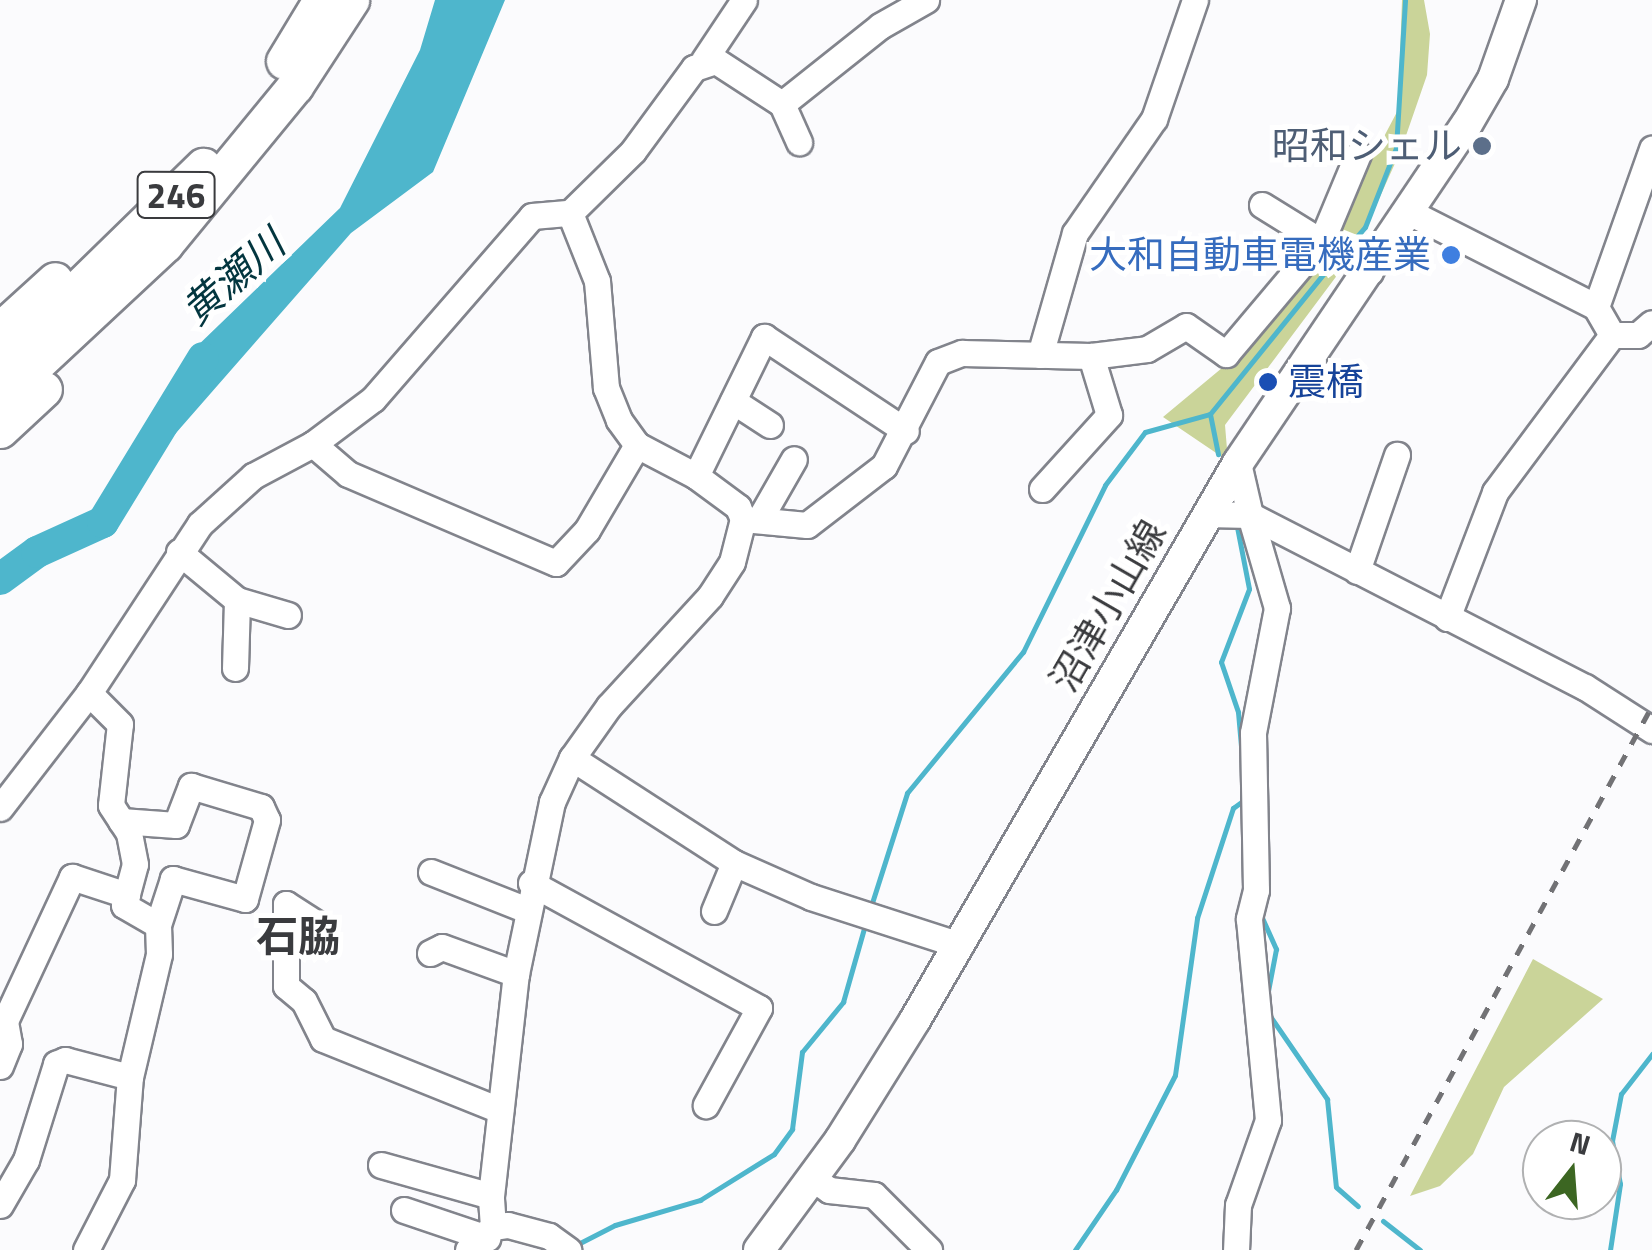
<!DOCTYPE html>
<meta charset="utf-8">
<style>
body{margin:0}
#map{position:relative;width:1652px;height:1250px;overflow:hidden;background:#fbfbfd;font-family:"Titillium Web","Noto Sans JP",sans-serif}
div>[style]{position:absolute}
.green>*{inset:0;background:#cad499}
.water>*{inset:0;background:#4eb6cc}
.stream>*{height:5px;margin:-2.5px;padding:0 2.5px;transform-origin:2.5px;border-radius:2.5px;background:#4eb6cc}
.river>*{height:32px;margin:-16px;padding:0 16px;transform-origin:16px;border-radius:16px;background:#4eb6cc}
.roads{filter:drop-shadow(2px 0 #82848c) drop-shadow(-2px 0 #82848c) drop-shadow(0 2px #82848c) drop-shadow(0 -2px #82848c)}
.minor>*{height:25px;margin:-12.5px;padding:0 12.5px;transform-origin:12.5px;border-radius:12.5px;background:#fff}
.major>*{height:30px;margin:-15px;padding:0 15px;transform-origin:15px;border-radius:15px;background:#fff}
.highway>*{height:35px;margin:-17.5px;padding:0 17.5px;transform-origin:17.5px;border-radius:17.5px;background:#fff}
.rail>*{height:5px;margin-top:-2.5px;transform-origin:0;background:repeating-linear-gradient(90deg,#727275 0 12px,transparent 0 24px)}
.dots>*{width:28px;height:28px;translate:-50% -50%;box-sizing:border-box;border:5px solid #fff;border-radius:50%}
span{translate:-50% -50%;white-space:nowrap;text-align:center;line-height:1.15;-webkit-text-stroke:10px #fff;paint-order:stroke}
.shield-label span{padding:2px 8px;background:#fff;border:2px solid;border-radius:8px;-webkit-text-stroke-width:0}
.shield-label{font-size:35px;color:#3a3b3e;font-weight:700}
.service-label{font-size:38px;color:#4e5e75}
.right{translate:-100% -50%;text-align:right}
.shop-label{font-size:38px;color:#366cbe}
.transit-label{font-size:38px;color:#164399}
.left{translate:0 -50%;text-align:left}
.street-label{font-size:38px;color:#3a3b3e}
.water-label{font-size:40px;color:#03363f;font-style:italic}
.quarter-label{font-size:42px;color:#3a3b3e;font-weight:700}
.north{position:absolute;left:1522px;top:1120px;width:100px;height:100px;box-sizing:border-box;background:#fff;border:2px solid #b0b1b2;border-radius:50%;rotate:17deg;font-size:28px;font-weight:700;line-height:40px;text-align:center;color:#3a3b3e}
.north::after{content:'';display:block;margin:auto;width:35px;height:45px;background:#3c6622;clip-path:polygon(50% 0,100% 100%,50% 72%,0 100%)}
</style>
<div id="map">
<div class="green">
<i style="clip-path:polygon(1402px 0,1424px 0,1430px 34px,1427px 75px,1401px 150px,1356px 250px,1225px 425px,1228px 461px,1163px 417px,1234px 358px,1329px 241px,1398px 110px)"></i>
<i style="clip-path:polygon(1533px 959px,1603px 999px,1504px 1087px,1473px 1154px,1440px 1186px,1410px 1196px)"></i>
</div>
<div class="water">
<i style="clip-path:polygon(435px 0,505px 0,433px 172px,351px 233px,169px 441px,190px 353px,340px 208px,420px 50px)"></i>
</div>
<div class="stream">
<i style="left:1345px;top:250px;width:30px;rotate:-49deg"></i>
<i style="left:1365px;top:227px;width:85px;rotate:-68.6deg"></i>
<i style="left:1396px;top:148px;width:148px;rotate:-86.5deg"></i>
<i style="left:1210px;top:414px;width:41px;rotate:78.7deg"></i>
<i style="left:1237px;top:527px;width:63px;rotate:79deg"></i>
<i style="left:1249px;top:589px;width:78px;rotate:111deg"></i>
<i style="left:1221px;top:662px;width:53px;rotate:71.2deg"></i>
<i style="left:1238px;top:712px;width:38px;rotate:85deg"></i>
<i style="left:871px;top:906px;width:119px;rotate:-72.3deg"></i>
<i style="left:907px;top:793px;width:183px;rotate:-50.6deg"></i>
<i style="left:1023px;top:652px;width:186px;rotate:-63.8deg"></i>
<i style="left:1105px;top:485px;width:66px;rotate:-53deg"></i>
<i style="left:1145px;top:432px;width:67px;rotate:-15.5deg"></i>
<i style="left:1210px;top:414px;width:197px;rotate:-51deg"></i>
<i style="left:1259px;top:911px;width:42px;rotate:65.9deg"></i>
<i style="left:1276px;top:949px;width:43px;rotate:100.8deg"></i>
<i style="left:1270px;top:1016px;width:101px;rotate:55.5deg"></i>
<i style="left:1327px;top:1099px;width:88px;rotate:84.2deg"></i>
<i style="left:1336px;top:1187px;width:29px;rotate:41deg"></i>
<i style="left:1383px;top:1221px;width:47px;rotate:38.1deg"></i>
<i style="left:574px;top:1246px;width:46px;rotate:-27.1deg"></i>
<i style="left:615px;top:1225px;width:89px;rotate:-16.4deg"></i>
<i style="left:700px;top:1200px;width:87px;rotate:-31.9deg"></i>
<i style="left:774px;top:1154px;width:31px;rotate:-54deg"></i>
<i style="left:792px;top:1129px;width:78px;rotate:-82.6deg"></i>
<i style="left:802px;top:1052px;width:65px;rotate:-50.6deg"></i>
<i style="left:843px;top:1002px;width:84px;rotate:-74.1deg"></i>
<i style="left:1075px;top:1250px;width:73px;rotate:-55.7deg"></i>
<i style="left:1116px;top:1190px;width:129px;rotate:-62.8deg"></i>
<i style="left:1175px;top:1075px;width:159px;rotate:-82deg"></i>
<i style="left:1197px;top:918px;width:116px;rotate:-71.9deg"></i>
<i style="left:1233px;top:808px;width:14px;rotate:-36deg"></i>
<i style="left:1610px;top:1250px;width:67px;rotate:-81.4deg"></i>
<i style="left:1620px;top:1184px;width:44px;rotate:-100.5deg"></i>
<i style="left:1612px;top:1141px;width:48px;rotate:-79.2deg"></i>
<i style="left:1621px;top:1094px;width:51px;rotate:-52.2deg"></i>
</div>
<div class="river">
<i style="left:0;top:579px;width:46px;rotate:-36.1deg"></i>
<i style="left:37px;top:552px;width:72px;rotate:-24.4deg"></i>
<i style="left:103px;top:522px;width:192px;rotate:-58.6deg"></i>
</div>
<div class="roads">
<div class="minor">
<i style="left:704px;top:60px;width:72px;rotate:-56.3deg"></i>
<i style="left:782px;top:104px;width:42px;rotate:65.9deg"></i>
<i style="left:1262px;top:205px;width:127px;rotate:31.8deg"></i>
<i style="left:1409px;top:212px;width:210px;rotate:26.9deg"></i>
<i style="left:1596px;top:307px;width:168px;rotate:-70.5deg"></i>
<i style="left:1612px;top:335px;width:26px"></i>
<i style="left:1638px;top:335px;width:18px;rotate:-41deg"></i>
<i style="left:1040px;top:355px;width:127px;rotate:-74deg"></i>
<i style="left:1075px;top:233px;width:139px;rotate:-55.3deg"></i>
<i style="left:1154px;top:119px;width:126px;rotate:-71deg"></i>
<i style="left:733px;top:401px;width:44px;rotate:33deg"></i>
<i style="left:313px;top:444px;width:46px;rotate:40.6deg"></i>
<i style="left:348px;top:474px;width:226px;rotate:23.2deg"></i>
<i style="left:556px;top:563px;width:45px;rotate:-46.8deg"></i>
<i style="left:587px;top:530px;width:99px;rotate:-59.5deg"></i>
<i style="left:1238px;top:463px;width:53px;rotate:77deg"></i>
<i style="left:1250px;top:515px;width:377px;rotate:27.2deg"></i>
<i style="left:1585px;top:687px;width:80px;rotate:32.7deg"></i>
<i style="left:696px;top:476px;width:155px;rotate:-63.9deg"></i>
<i style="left:764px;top:337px;width:170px;rotate:33.5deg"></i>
<i style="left:1042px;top:489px;width:100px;rotate:-47.8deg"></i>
<i style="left:1109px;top:415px;width:62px;rotate:-107deg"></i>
<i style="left:1206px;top:514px;width:44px;rotate:1.3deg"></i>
<i style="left:1250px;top:515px;width:97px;rotate:73.8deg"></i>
<i style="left:1277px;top:608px;width:127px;rotate:100.9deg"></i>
<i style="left:1253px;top:733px;width:157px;rotate:88.9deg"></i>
<i style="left:1256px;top:890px;width:30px;rotate:104deg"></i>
<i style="left:1249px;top:919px;width:202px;rotate:84.6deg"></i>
<i style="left:1268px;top:1120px;width:90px;rotate:109.4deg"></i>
<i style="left:1238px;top:1205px;width:45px;rotate:92.5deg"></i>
<i style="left:743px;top:519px;width:64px;rotate:5.4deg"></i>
<i style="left:807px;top:525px;width:97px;rotate:-37.5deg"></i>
<i style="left:884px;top:466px;width:117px;rotate:-62.6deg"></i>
<i style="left:938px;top:362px;width:26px;rotate:-21deg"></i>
<i style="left:962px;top:353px;width:129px;rotate:1.3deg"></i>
<i style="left:1091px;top:356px;width:56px;rotate:-7.1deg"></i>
<i style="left:1147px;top:349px;width:45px;rotate:-30.5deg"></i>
<i style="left:1186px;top:326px;width:49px;rotate:35deg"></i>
<i style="left:1226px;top:354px;width:149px;rotate:-49.9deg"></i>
<i style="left:1322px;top:240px;width:93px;rotate:-67.3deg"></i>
<i style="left:759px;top:520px;width:70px;rotate:-60.2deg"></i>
<i style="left:179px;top:552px;width:75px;rotate:39.6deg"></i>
<i style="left:237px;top:600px;width:53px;rotate:16.4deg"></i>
<i style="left:1357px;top:571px;width:123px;rotate:-71deg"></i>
<i style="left:1447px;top:618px;width:135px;rotate:-69.1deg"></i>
<i style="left:1495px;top:492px;width:196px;rotate:-53.3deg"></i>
<i style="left:1612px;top:335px;width:32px;rotate:-120deg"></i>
<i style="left:235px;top:668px;width:68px;rotate:-88.3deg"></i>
<i style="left:572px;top:758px;width:193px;rotate:32.9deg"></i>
<i style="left:734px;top:863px;width:84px;rotate:23.8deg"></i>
<i style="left:811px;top:897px;width:157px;rotate:17.9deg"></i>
<i style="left:0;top:808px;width:145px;rotate:-52.3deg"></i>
<i style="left:89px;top:693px;width:202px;rotate:-56.7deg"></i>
<i style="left:200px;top:524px;width:72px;rotate:-42.2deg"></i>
<i style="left:253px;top:476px;width:68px;rotate:-28.1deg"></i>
<i style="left:313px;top:444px;width:75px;rotate:-36.9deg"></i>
<i style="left:373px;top:399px;width:242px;rotate:-49deg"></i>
<i style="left:532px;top:216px;width:38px;rotate:-5deg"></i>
<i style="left:570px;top:213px;width:88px;rotate:-44.5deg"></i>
<i style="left:633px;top:151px;width:103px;rotate:-53.7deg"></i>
<i style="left:694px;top:68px;width:23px;rotate:-18deg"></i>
<i style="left:716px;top:61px;width:79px;rotate:33.1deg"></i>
<i style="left:782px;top:104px;width:125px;rotate:-38.5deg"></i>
<i style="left:880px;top:26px;width:53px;rotate:-29.5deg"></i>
<i style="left:121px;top:821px;width:55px;rotate:4.2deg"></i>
<i style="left:176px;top:825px;width:42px;rotate:-69deg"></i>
<i style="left:191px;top:786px;width:73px;rotate:16.7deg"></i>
<i style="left:261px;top:807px;width:14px;rotate:65deg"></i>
<i style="left:267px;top:820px;width:82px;rotate:105.6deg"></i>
<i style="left:245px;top:899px;width:75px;rotate:-164.5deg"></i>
<i style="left:173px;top:879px;width:48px;rotate:108.1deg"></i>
<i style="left:431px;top:872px;width:103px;rotate:21.6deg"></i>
<i style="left:531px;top:883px;width:260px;rotate:28.7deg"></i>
<i style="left:759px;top:1008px;width:111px;rotate:118.7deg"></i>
<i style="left:286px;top:904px;width:82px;rotate:90deg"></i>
<i style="left:286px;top:986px;width:23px;rotate:40deg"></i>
<i style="left:304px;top:1001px;width:42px;rotate:63.4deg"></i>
<i style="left:323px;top:1039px;width:191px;rotate:21.9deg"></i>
<i style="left:286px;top:904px;width:43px;rotate:32.6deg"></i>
<i style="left:714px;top:911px;width:52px;rotate:-67.4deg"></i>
<i style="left:430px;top:953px;width:13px;rotate:-27deg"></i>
<i style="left:442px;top:947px;width:79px;rotate:20deg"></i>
<i style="left:0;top:1066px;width:24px;rotate:-68deg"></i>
<i style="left:9px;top:1044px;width:23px;rotate:-100deg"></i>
<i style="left:5px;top:1021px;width:159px;rotate:-65deg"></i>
<i style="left:72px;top:877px;width:58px;rotate:18.1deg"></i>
<i style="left:381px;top:1165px;width:114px;rotate:15.7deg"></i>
<i style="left:812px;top:1178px;width:21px;rotate:35deg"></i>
<i style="left:829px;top:1190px;width:45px;rotate:6.3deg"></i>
<i style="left:874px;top:1195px;width:78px;rotate:45deg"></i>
<i style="left:0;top:1205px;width:52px;rotate:-60deg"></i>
<i style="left:26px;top:1160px;width:101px;rotate:-72.6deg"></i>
<i style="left:56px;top:1064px;width:10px;rotate:-24deg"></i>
<i style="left:65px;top:1060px;width:67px;rotate:14.7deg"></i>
<i style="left:404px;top:1210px;width:88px;rotate:18.6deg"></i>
<i style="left:493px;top:1227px;width:31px;rotate:-94deg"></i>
<i style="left:491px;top:1196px;width:223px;rotate:-83.6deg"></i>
<i style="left:516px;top:974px;width:176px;rotate:-78.2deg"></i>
<i style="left:552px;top:802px;width:48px;rotate:-65.6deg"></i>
<i style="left:572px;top:758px;width:64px;rotate:-54.6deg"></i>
<i style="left:609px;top:706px;width:149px;rotate:-47.4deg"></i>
<i style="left:710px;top:596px;width:40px;rotate:-57.1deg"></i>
<i style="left:732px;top:562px;width:44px;rotate:-75.7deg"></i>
<i style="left:743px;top:519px;width:13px;rotate:-113deg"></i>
<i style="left:738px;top:507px;width:52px;rotate:-143.6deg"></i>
<i style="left:696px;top:476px;width:67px;rotate:-152.3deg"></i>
<i style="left:637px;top:445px;width:31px;rotate:-126deg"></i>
<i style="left:619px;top:420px;width:35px;rotate:-112deg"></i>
<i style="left:606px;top:388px;width:107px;rotate:-94.8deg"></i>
<i style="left:597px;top:281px;width:73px;rotate:-111.7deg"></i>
<i style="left:86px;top:1250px;width:79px;rotate:-62.8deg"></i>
<i style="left:122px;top:1180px;width:103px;rotate:-85.6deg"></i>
<i style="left:130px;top:1077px;width:126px;rotate:-76.7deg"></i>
<i style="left:159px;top:954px;width:29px;rotate:-92deg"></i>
<i style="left:158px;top:925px;width:39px;rotate:-150deg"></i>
<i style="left:124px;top:905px;width:42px;rotate:-75deg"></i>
<i style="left:135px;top:864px;width:32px;rotate:-101deg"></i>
<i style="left:129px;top:833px;width:33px;rotate:-123deg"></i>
<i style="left:111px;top:805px;width:81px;rotate:-83.7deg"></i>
<i style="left:120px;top:724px;width:44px;rotate:-135deg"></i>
<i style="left:468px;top:1250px;width:34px;rotate:-43deg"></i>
<i style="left:493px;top:1227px;width:15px;rotate:-8deg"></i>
<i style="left:508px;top:1225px;width:42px;rotate:15deg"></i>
<i style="left:549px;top:1236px;width:24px;rotate:36deg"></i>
</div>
<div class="major">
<i style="left:759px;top:1250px;width:137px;rotate:-53.6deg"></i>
<i style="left:840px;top:1140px;width:142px;rotate:-58deg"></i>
<i style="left:915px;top:1020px;width:644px;rotate:-59.89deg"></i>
<i style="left:1238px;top:463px;width:409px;rotate:-56deg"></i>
<i style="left:1467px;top:124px;width:52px;rotate:-60deg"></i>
<i style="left:1493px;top:79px;width:84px;rotate:-70.5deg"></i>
</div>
<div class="highway">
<i style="left:284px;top:61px;width:71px;rotate:-58.8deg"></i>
<i style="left:0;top:330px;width:74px;rotate:-42.3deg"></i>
<i style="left:0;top:364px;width:284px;rotate:-44.3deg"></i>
<i style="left:0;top:398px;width:226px;rotate:-43deg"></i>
<i style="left:165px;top:244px;width:205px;rotate:-50.6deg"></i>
<i style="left:295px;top:86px;width:103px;rotate:-56.9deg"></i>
<i style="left:0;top:430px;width:60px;rotate:-43deg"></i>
</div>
</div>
<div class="rail">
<i style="left:1356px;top:1250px;width:619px;rotate:-61.45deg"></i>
</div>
<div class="dots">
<i style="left:1482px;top:146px;background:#5c6f8a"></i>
<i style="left:1451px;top:255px;background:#3f7fe0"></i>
<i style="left:1268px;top:382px;background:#1a4fb4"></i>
</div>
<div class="shield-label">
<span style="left:176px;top:195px">246</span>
</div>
<div class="service-label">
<span class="right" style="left:1462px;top:146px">昭和シェル</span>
</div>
<div class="shop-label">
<span class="right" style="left:1431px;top:255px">大和自動車電機産業</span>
</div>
<div class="transit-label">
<span class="left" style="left:1288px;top:382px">震橋</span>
</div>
<div class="street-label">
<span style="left:1108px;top:606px;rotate:-60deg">沼津小山線</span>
</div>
<div class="water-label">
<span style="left:233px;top:277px;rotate:-41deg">黄瀬川</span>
</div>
<div class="quarter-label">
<span style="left:298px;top:935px">石脇</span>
</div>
<div class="north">N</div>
</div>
